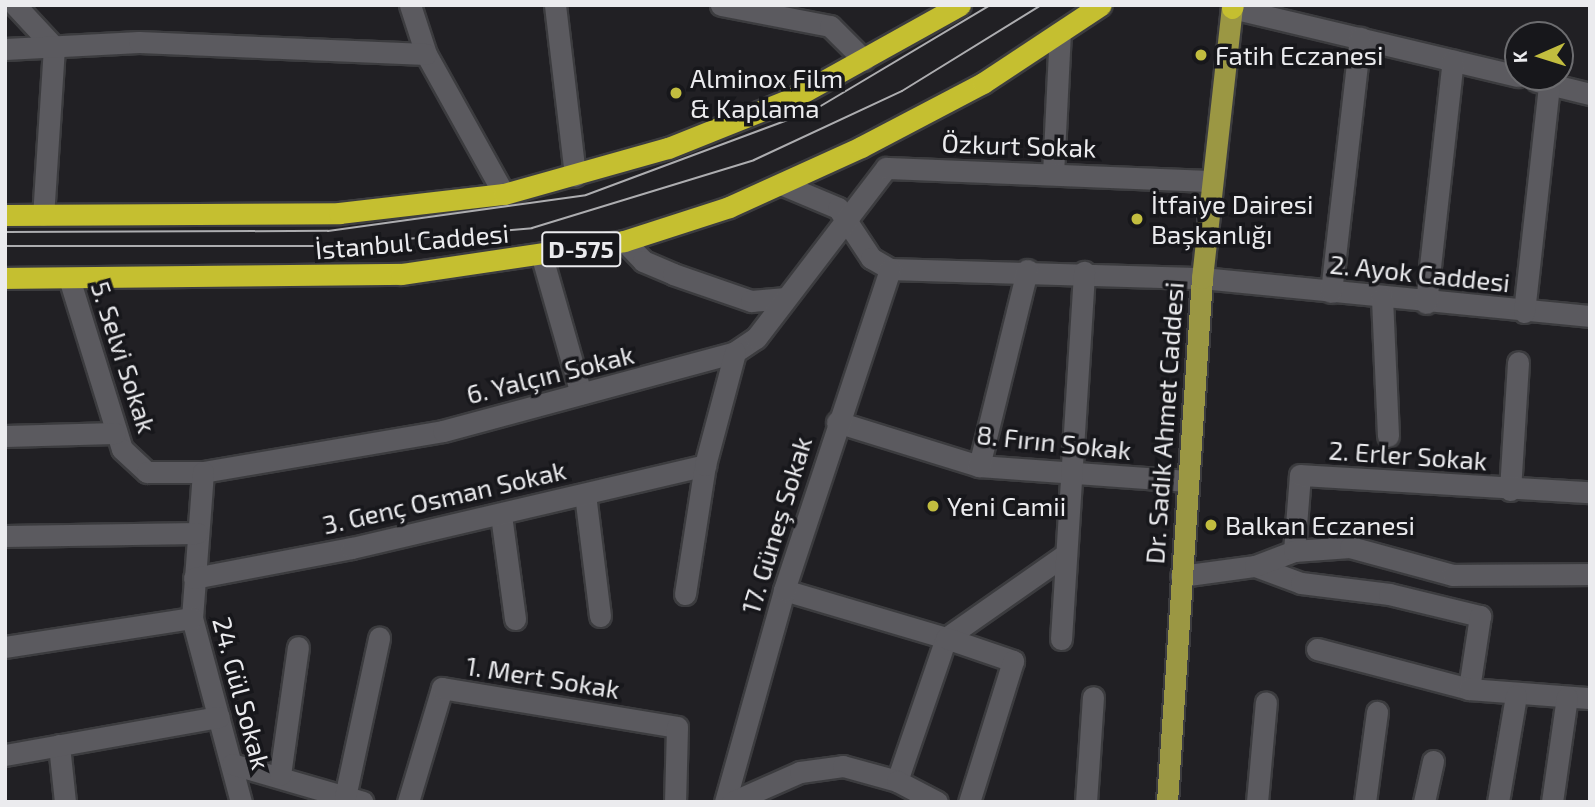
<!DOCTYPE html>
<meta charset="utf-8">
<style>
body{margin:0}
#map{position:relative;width:1595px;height:807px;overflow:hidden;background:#212024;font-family:"Exo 2",sans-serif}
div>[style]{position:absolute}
.roads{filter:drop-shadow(2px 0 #3c3c3f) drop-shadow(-2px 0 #3c3c3f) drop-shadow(0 2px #3c3c3f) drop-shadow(0 -2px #3c3c3f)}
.minor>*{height:21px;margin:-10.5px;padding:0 10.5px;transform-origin:10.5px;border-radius:10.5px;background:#5b5a5f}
.major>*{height:21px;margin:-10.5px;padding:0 10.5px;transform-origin:10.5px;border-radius:10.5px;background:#9b9743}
.highway>*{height:21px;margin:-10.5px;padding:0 10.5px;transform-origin:10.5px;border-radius:10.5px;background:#c5bf30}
.tram>*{height:2px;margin:-1px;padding:0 1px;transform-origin:1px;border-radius:1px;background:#adadb0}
.dots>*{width:19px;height:19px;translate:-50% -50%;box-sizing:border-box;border:4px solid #17171b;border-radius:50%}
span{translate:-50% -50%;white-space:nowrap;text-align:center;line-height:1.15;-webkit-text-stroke:7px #17171b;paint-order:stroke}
.shield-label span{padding:2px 5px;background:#17171b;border:2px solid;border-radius:5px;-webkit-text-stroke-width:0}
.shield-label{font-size:24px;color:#ebebee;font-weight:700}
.poi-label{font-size:26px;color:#ebebee}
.left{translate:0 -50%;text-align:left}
.street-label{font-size:26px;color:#ebebee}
.frame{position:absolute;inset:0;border:7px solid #ebebee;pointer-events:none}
.north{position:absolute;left:1504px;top:21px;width:70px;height:70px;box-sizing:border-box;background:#17171b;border:2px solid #6c6c6f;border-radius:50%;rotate:267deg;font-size:19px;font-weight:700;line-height:28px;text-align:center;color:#ebebee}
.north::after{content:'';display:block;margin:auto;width:24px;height:32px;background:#c2bd3f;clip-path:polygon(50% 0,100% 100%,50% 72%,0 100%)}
</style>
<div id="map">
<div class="roads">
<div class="minor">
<i style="left:15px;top:5px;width:57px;rotate:47.1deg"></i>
<i style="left:54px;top:47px;width:168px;rotate:93.7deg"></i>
<i style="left:410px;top:5px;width:52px;rotate:71.9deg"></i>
<i style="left:426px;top:54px;width:160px;rotate:60.9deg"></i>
<i style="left:555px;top:5px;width:172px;rotate:83.3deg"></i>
<i style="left:721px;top:5px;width:111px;rotate:10.9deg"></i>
<i style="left:830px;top:26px;width:48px;rotate:45deg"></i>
<i style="left:1232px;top:8px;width:294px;rotate:13.4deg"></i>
<i style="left:5px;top:49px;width:134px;rotate:-3deg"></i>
<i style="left:139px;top:42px;width:287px;rotate:2.4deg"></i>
<i style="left:1537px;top:81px;width:55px;rotate:13.8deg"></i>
<i style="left:1053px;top:174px;width:142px;rotate:-87.2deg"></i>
<i style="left:781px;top:184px;width:62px;rotate:22.8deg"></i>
<i style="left:838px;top:208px;width:60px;rotate:56.6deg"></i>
<i style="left:871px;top:258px;width:22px;rotate:30deg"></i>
<i style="left:890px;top:269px;width:312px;rotate:1.7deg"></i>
<i style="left:1202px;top:278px;width:390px;rotate:5.6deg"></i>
<i style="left:624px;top:241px;width:28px;rotate:46deg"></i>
<i style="left:643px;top:261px;width:33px;rotate:23deg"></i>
<i style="left:673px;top:274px;width:83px;rotate:19.1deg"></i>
<i style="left:751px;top:301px;width:35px;rotate:-5deg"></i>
<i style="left:542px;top:257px;width:142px;rotate:74.1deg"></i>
<i style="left:69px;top:278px;width:179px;rotate:72.8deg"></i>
<i style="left:122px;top:449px;width:34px;rotate:43deg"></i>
<i style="left:147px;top:472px;width:56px"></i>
<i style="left:203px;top:472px;width:243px;rotate:-9.7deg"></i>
<i style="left:443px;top:431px;width:302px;rotate:-15.1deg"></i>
<i style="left:735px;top:352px;width:25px;rotate:-34deg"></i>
<i style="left:756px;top:338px;width:214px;rotate:-52.6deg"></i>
<i style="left:886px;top:168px;width:325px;rotate:2.3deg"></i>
<i style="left:1331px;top:292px;width:256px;rotate:-83.5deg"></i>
<i style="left:1382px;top:298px;width:138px;rotate:87.5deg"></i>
<i style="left:1426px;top:303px;width:244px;rotate:-83.7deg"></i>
<i style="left:1524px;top:312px;width:229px;rotate:-83.7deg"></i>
<i style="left:837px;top:422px;width:149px;rotate:17.2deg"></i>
<i style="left:979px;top:466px;width:209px;rotate:4.1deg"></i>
<i style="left:5px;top:436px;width:110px;rotate:-1.6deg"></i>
<i style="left:979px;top:466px;width:202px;rotate:-76.2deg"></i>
<i style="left:203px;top:472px;width:146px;rotate:94.3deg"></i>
<i style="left:192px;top:618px;width:190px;rotate:75.1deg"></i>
<i style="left:1510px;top:490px;width:128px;rotate:-86.4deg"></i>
<i style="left:585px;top:494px;width:123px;rotate:83deg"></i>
<i style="left:501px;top:515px;width:105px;rotate:82.3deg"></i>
<i style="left:5px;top:536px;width:192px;rotate:-0.9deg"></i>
<i style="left:1294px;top:551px;width:76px;rotate:-85.5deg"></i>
<i style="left:1300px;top:475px;width:290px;rotate:3.4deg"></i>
<i style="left:1255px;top:566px;width:49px;rotate:20.3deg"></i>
<i style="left:1301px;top:583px;width:89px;rotate:7.1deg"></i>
<i style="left:1389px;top:594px;width:94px;rotate:13.6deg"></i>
<i style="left:1480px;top:616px;width:74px;rotate:98.6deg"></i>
<i style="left:1181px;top:576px;width:75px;rotate:-7.7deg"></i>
<i style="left:1255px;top:566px;width:42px;rotate:-21deg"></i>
<i style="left:1294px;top:551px;width:56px;rotate:-4.1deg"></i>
<i style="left:1350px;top:547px;width:107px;rotate:15.2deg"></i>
<i style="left:1453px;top:575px;width:137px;rotate:-0.4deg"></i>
<i style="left:194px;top:578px;width:161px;rotate:-10.8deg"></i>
<i style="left:352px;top:548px;width:363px;rotate:-13.2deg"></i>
<i style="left:784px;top:590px;width:169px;rotate:16.5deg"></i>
<i style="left:946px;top:638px;width:146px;rotate:-35deg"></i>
<i style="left:685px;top:594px;width:131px;rotate:-81.2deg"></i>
<i style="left:705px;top:465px;width:117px;rotate:-75.1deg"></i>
<i style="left:1061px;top:639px;width:368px;rotate:-86.4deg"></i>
<i style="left:5px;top:647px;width:189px;rotate:-8.8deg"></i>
<i style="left:1317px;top:649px;width:157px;rotate:14.7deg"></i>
<i style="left:1469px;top:689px;width:121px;rotate:4.3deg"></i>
<i style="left:59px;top:745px;width:57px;rotate:84deg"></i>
<i style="left:5px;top:755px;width:217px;rotate:-10.1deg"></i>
<i style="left:232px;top:764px;width:136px;rotate:16.2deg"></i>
<i style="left:280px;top:775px;width:129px;rotate:-82deg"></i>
<i style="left:897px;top:781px;width:151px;rotate:-71.1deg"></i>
<i style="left:946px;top:638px;width:71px;rotate:18.9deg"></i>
<i style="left:1013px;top:661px;width:148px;rotate:107.3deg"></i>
<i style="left:345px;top:797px;width:163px;rotate:-77.9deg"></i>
<i style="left:408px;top:802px;width:119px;rotate:-73.4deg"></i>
<i style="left:442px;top:688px;width:238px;rotate:9.4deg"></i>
<i style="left:677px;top:727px;width:75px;rotate:91.5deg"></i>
<i style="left:725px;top:802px;width:220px;rotate:-74.4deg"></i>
<i style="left:784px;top:590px;width:338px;rotate:-71.7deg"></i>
<i style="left:732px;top:802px;width:74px;rotate:-23.8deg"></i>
<i style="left:800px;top:772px;width:43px;rotate:-7.9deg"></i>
<i style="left:843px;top:766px;width:56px;rotate:15.5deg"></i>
<i style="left:897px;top:781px;width:45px;rotate:27.7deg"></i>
<i style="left:1086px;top:802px;width:105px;rotate:-86.2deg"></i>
<i style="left:1257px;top:802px;width:100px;rotate:-84.9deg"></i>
<i style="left:1365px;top:802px;width:91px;rotate:-82.4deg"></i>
<i style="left:1424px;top:802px;width:42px;rotate:-77.6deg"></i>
<i style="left:1498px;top:802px;width:108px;rotate:-80.4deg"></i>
<i style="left:1552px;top:802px;width:106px;rotate:-81.9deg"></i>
</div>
<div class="major">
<i style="left:1167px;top:802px;width:525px;rotate:-86.18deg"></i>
<i style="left:1202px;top:278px;width:272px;rotate:-83.7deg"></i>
</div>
<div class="highway">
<i style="left:1232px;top:8px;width:3px;rotate:-72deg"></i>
<i style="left:5px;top:215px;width:334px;rotate:-0.3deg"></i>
<i style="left:339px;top:213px;width:166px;rotate:-6.6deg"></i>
<i style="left:504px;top:194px;width:170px;rotate:-15.7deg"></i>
<i style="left:668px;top:148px;width:135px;rotate:-21.8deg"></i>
<i style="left:793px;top:98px;width:191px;rotate:-29.1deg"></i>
<i style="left:5px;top:278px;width:396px;rotate:-0.6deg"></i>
<i style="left:401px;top:274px;width:225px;rotate:-8.4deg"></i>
<i style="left:624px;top:241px;width:110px;rotate:-17.9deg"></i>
<i style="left:729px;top:207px;width:145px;rotate:-24.4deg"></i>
<i style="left:861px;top:147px;width:138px;rotate:-27.7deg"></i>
<i style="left:983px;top:83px;width:141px;rotate:-33.5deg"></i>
</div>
</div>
<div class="tram">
<i style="left:5px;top:232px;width:323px;rotate:-0.2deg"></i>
<i style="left:328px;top:231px;width:260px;rotate:-7.9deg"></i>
<i style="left:586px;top:195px;width:243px;rotate:-20.4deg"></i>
<i style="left:814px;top:110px;width:205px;rotate:-30.8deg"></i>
<i style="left:5px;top:246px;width:319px"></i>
<i style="left:324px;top:246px;width:209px;rotate:-4.9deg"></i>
<i style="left:532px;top:228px;width:232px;rotate:-17deg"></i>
<i style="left:754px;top:160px;width:163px;rotate:-25deg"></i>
<i style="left:902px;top:91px;width:163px;rotate:-31.7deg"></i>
</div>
<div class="dots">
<i style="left:1201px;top:55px;background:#c2bd3f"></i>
<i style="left:676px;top:93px;background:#c2bd3f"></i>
<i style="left:1137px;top:219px;background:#c2bd3f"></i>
<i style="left:933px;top:506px;background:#c2bd3f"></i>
<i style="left:1211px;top:525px;background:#c2bd3f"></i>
</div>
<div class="shield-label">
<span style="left:581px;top:249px">D-575</span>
</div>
<div class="poi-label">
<span class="left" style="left:1215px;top:55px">Fatih Eczanesi</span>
<span class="left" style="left:690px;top:93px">Alminox Film<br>&amp; Kaplama</span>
<span class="left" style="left:1151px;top:219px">İtfaiye Dairesi<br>Başkanlığı</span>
<span class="left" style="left:947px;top:506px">Yeni Camii</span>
<span class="left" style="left:1225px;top:525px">Balkan Eczanesi</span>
</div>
<div class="street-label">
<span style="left:1019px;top:145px;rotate:2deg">Özkurt Sokak</span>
<span style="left:412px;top:241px;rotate:-5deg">İstanbul Caddesi</span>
<span style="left:1420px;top:273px;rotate:6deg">2. Ayok Caddesi</span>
<span style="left:124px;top:357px;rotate:72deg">5. Selvi Sokak</span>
<span style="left:550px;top:374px;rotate:-14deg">6. Yalçın Sokak</span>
<span style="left:1164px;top:423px;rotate:-86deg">Dr. Sadık Ahmet Caddesi</span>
<span style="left:1054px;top:442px;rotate:6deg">8. Fırın Sokak</span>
<span style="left:1408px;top:455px;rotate:4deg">2. Erler Sokak</span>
<span style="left:444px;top:497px;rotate:-13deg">3. Genç Osman Sokak</span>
<span style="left:776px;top:525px;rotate:-73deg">17. Güneş Sokak</span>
<span style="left:543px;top:677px;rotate:9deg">1. Mert Sokak</span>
<span style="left:242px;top:693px;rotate:75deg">24. Gül Sokak</span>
</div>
<div class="frame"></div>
<div class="north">K</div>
</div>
